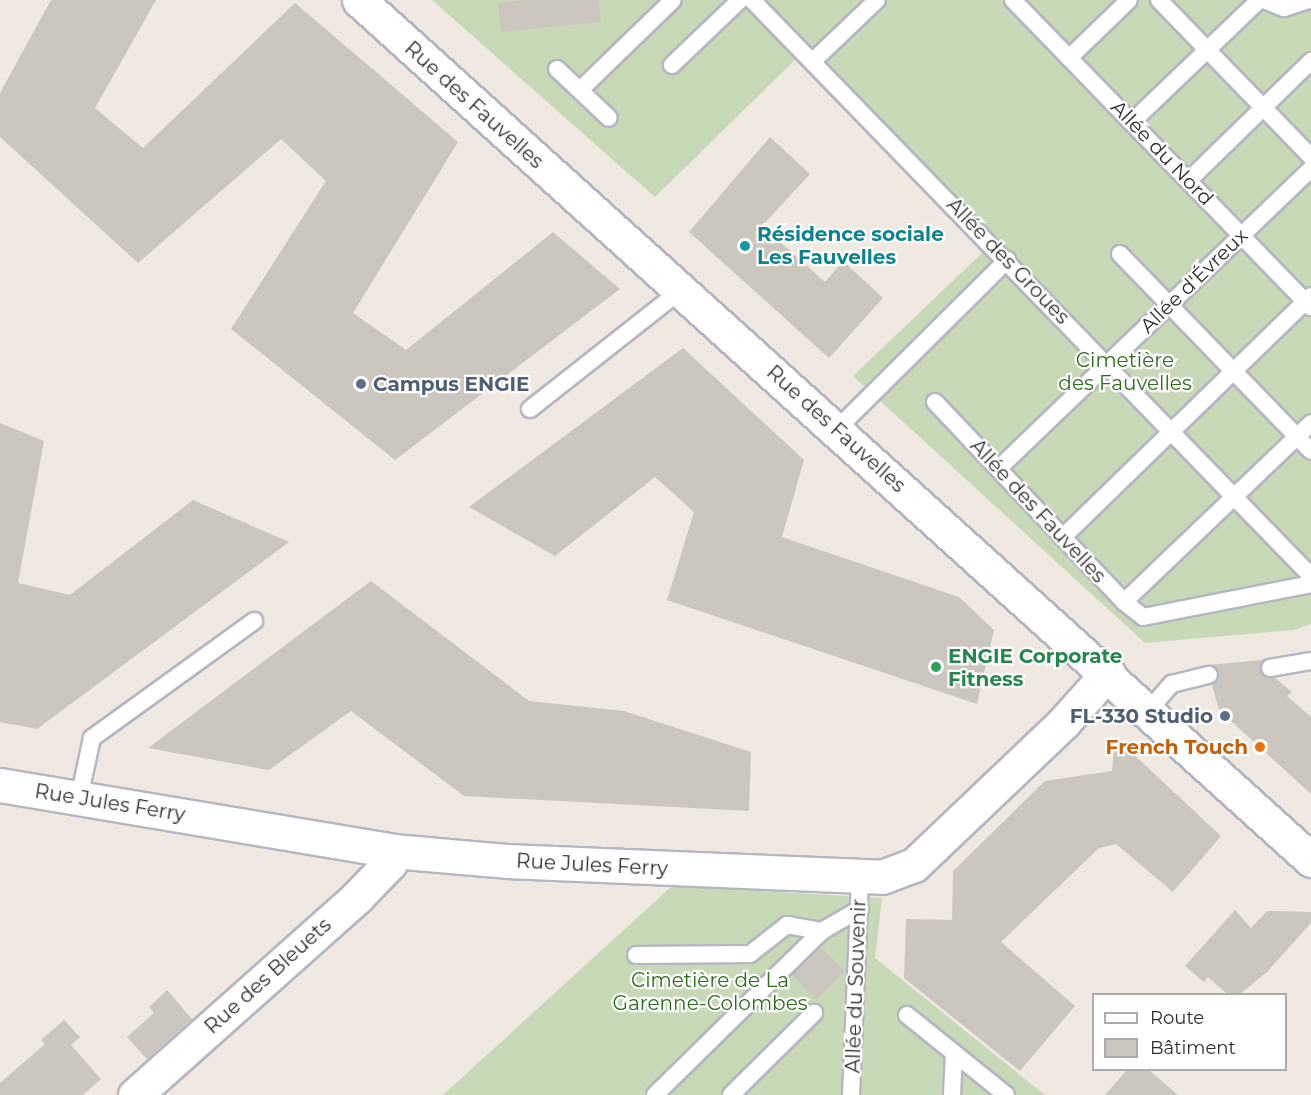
<!DOCTYPE html>
<meta charset="utf-8">
<style>
body{margin:0}
#map{position:relative;width:1311px;height:1095px;overflow:hidden;background:#efe9e1;font-family:Montserrat,sans-serif}
div>[style]{position:absolute}
.cemetery>*{inset:0;background:#c8d9b8}
.building>*{inset:0;background:#cbc7bf}
.roads{filter:drop-shadow(2px 0 #b4b7c1) drop-shadow(-2px 0 #b4b7c1) drop-shadow(0 2px #b4b7c1) drop-shadow(0 -2px #b4b7c1)}
.lane>*{height:16px;margin:-8px;padding:0 8px;transform-origin:8px;border-radius:8px;background:#fff}
.street>*{height:33px;margin:-16.5px;padding:0 16.5px;transform-origin:16.5px;border-radius:16.5px;background:#fff}
.dots>*{width:16px;height:16px;translate:-50% -50%;box-sizing:border-box;border:3px solid #fff;border-radius:50%}
span{translate:-50% -50%;white-space:nowrap;text-align:center;line-height:1.15;-webkit-text-stroke:4.5px #fff;paint-order:stroke}
.street-label{font-size:20px;color:#2e2e2e}
.culture-label{font-size:20px;color:#0d838f;font-weight:700}
.left{translate:0 -50%;text-align:left}
.park-label{font-size:20px;color:#2c6e1b}
.service-label{font-size:20px;color:#4e5e75;font-weight:700}
.right{translate:-100% -50%;text-align:right}
.leisure-label{font-size:20px;color:#27864d;font-weight:700}
.food-label{font-size:20px;color:#c56008;font-weight:700}
.legend{position:absolute;left:1092px;top:993px;width:195px;height:78px;box-sizing:border-box;background:#fff;border:2px solid #ababab;margin:0;padding:8px 10px;list-style:none;font-size:18px;color:#2e2e2e}
.legend li{display:flex;align-items:center;gap:12px;height:30px}
.legend b{width:30px;border:2px solid #ababab}
</style>
<div id="map">
<div class="cemetery">
<i style="clip-path:polygon(432px 0,1311px 0,1311px 624px,1293px 630px,1145px 643px,853px 376px,983px 252px,795px 60px,655px 197px)"></i>
<i style="clip-path:polygon(672px 886px,882px 898px,875px 958px,1045px 1095px,443px 1095px)"></i>
</div>
<div class="building">
<i style="clip-path:polygon(51px 0,156px 0,95px 108px,143px 148px,295px 3px,458px 142px,353px 313px,406px 350px,553px 232px,620px 289px,395px 460px,231px 329px,326px 181px,281px 139px,138px 263px,0 137px,0 93px)"></i>
<i style="clip-path:polygon(520px 0,599px 0,601px 22px,501px 32px,498px 4px)"></i>
<i style="clip-path:polygon(770px 137px,810px 174px,762px 226px,825px 282px,843px 261px,883px 298px,829px 358px,689px 232px)"></i>
<i style="clip-path:polygon(683px 348px,804px 460px,782px 537px,959px 597px,994px 630px,977px 704px,667px 600px,694px 512px,655px 477px,555px 556px,469px 507px)"></i>
<i style="clip-path:polygon(0 423px,44px 441px,18px 583px,70px 595px,193px 500px,289px 542px,37px 729px,0 722px)"></i>
<i style="clip-path:polygon(371px 581px,529px 701px,624px 711px,751px 752px,749px 811px,464px 796px,351px 711px,269px 770px,148px 748px)"></i>
<i style="clip-path:polygon(1263px 660px,1262px 675px,1275px 678px,1292px 692px,1287px 696px,1311px 717px,1311px 794px,1219px 710px,1212px 685px,1219px 673px,1209px 665px)"></i>
<i style="clip-path:polygon(1115px 737px,1221px 836px,1173px 892px,1116px 844px,1099px 848px,1001px 942px,1075px 1006px,1020px 1071px,904px 978px,906px 919px,952px 920px,953px 871px,1045px 781px,1112px 771px)"></i>
<i style="clip-path:polygon(1235px 910px,1251px 928px,1267px 911px,1311px 912px,1311px 923px,1267px 972px,1240px 994px,1227px 994px,1208px 977px,1204px 982px,1185px 966px)"></i>
<i style="clip-path:polygon(822px 948px,845px 971px,816px 1000px,792px 975px)"></i>
<i style="clip-path:polygon(167px 990px,192px 1019px,147px 1059px,127px 1037px,154px 1013px,149px 1007px)"></i>
<i style="clip-path:polygon(64px 1020px,80px 1037px,71px 1045px,101px 1079px,83px 1095px,0 1095px,0 1083px,45px 1044px,41px 1040px)"></i>
<i style="clip-path:polygon(1127px 1070px,1149px 1070px,1178px 1095px,1105px 1095px)"></i>
</div>
<div class="roads">
<div class="lane">
<i style="left:752px;top:0;width:803px;rotate:45.86deg"></i>
<i style="left:1013px;top:0;width:428px;rotate:45.9deg"></i>
<i style="left:1159px;top:0;width:219px;rotate:45.9deg"></i>
<i style="left:1264px;top:0;width:22px;rotate:22deg"></i>
<i style="left:1284px;top:8px;width:25px;rotate:-18deg"></i>
<i style="left:1069px;top:58px;width:83px;rotate:-44deg"></i>
<i style="left:813px;top:61px;width:88px;rotate:-43.6deg"></i>
<i style="left:672px;top:65px;width:94px;rotate:-43.7deg"></i>
<i style="left:557px;top:69px;width:71px;rotate:43.3deg"></i>
<i style="left:580px;top:90px;width:129px;rotate:-44.1deg"></i>
<i style="left:1132px;top:122px;width:176px;rotate:-43.8deg"></i>
<i style="left:1188px;top:181px;width:172px;rotate:-44.3deg"></i>
<i style="left:1120px;top:254px;width:274px;rotate:45.9deg"></i>
<i style="left:935px;top:402px;width:275px;rotate:46.6deg"></i>
<i style="left:1124px;top:602px;width:24px;rotate:38deg"></i>
<i style="left:1143px;top:617px;width:171px;rotate:-11.1deg"></i>
<i style="left:530px;top:409px;width:192px;rotate:-38.2deg"></i>
<i style="left:837px;top:429px;width:240px;rotate:-44.8deg"></i>
<i style="left:999px;top:468px;width:432px;rotate:-43.8deg"></i>
<i style="left:1064px;top:536px;width:344px;rotate:-44.2deg"></i>
<i style="left:1124px;top:602px;width:259px;rotate:-43.7deg"></i>
<i style="left:1270px;top:668px;width:42px;rotate:-9.7deg"></i>
<i style="left:1149px;top:710px;width:35px;rotate:-49deg"></i>
<i style="left:1172px;top:684px;width:38px;rotate:-14deg"></i>
<i style="left:79px;top:798px;width:61px;rotate:-77.8deg"></i>
<i style="left:92px;top:738px;width:200px;rotate:-35.8deg"></i>
<i style="left:636px;top:955px;width:114px;rotate:-0.5deg"></i>
<i style="left:750px;top:954px;width:47px;rotate:-38.1deg"></i>
<i style="left:787px;top:925px;width:36px;rotate:10deg"></i>
<i style="left:907px;top:1015px;width:127px;rotate:38.9deg"></i>
<i style="left:655px;top:1095px;width:234px;rotate:-44.5deg"></i>
<i style="left:822px;top:931px;width:44px;rotate:-30.1deg"></i>
<i style="left:731px;top:1095px;width:117px;rotate:-44.7deg"></i>
<i style="left:851px;top:1095px;width:218px;rotate:-87.6deg"></i>
<i style="left:952px;top:1095px;width:42px;rotate:-87.3deg"></i>
</div>
<div class="street">
<i style="left:359px;top:0;width:1283px;rotate:42.09deg"></i>
<i style="left:0;top:785px;width:399px;rotate:9.5deg"></i>
<i style="left:393px;top:851px;width:114px;rotate:5deg"></i>
<i style="left:507px;top:861px;width:375px;rotate:2.4deg"></i>
<i style="left:882px;top:877px;width:34px;rotate:-21deg"></i>
<i style="left:914px;top:865px;width:207px;rotate:-43.6deg"></i>
<i style="left:1064px;top:722px;width:66px;rotate:-48.1deg"></i>
<i style="left:135px;top:1095px;width:297px;rotate:-41.7deg"></i>
<i style="left:357px;top:897px;width:47px;rotate:-45.9deg"></i>
<i style="left:390px;top:863px;width:12px;rotate:-76deg"></i>
</div>
</div>
<div class="dots">
<i style="left:745px;top:246px;background:#0f9aa8"></i>
<i style="left:361px;top:384px;background:#5c6f8a"></i>
<i style="left:936px;top:667px;background:#2e9e5b"></i>
<i style="left:1225px;top:716px;background:#5c6f8a"></i>
<i style="left:1260px;top:747px;background:#e8710a"></i>
</div>
<div class="street-label">
<span style="left:474px;top:105px;rotate:42deg">Rue des Fauvelles</span>
<span style="left:1162px;top:153px;rotate:46deg">Allée du Nord</span>
<span style="left:1008px;top:261px;rotate:46deg">Allée des Groues</span>
<span style="left:1194px;top:281px;rotate:-44deg">Allée d'Évreux</span>
<span style="left:836px;top:429px;rotate:42deg">Rue des Fauvelles</span>
<span style="left:1038px;top:511px;rotate:47deg">Allée des Fauvelles</span>
<span style="left:110px;top:803px;rotate:9deg">Rue Jules Ferry</span>
<span style="left:592px;top:865px;rotate:3deg">Rue Jules Ferry</span>
<span style="left:268px;top:976px;rotate:-42deg">Rue des Bleuets</span>
<span style="left:856px;top:986px;rotate:-88deg">Allée du Souvenir</span>
</div>
<div class="culture-label">
<span class="left" style="left:757px;top:246px">Résidence sociale<br>Les Fauvelles</span>
</div>
<div class="park-label">
<span style="left:1125px;top:372px">Cimetière<br>des Fauvelles</span>
<span style="left:710px;top:992px">Cimetière de La<br>Garenne-Colombes</span>
</div>
<div class="service-label">
<span class="left" style="left:373px;top:384px">Campus ENGIE</span>
<span class="right" style="left:1213px;top:716px">FL-330 Studio</span>
</div>
<div class="leisure-label">
<span class="left" style="left:948px;top:668px">ENGIE Corporate<br>Fitness</span>
</div>
<div class="food-label">
<span class="right" style="left:1248px;top:747px">French Touch</span>
</div>
<ul class="legend">
<li><b style="height:8px;background:#fff"></b>Route</li>
<li><b style="height:16px;background:#cbc7bf"></b>Bâtiment</li>
</ul>
</div>
